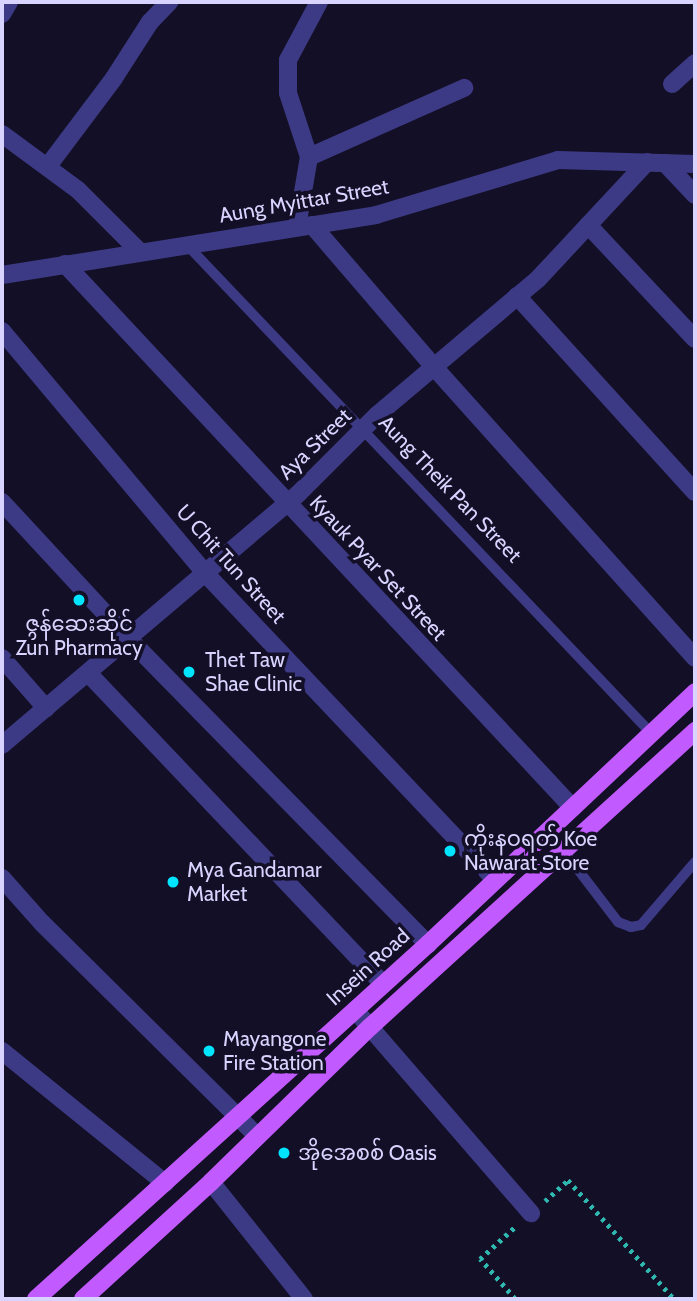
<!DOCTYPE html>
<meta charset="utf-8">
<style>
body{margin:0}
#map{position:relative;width:697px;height:1301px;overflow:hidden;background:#130f26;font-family:Cabin,"Noto Sans Myanmar",sans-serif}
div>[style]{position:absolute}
.path>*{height:4.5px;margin-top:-2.25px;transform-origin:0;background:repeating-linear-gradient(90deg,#2fb8b0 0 3.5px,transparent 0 8.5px)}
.service>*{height:10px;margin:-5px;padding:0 5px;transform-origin:5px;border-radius:5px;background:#3d3a85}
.minor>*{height:18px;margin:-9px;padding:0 9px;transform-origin:9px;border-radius:9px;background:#3d3a85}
.primary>*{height:18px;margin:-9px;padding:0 9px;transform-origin:9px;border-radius:9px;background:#c25bff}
.dots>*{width:19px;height:19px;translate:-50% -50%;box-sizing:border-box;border:4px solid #130f26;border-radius:50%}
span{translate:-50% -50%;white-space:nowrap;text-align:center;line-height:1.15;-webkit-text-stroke:7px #130f26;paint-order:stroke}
.street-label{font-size:21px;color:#d9d4ff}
.poi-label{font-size:21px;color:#d9d4ff}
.left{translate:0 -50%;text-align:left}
.frame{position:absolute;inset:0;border:4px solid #d9d4ff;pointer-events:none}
</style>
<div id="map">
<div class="path">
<i style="left:545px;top:1201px;width:31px;rotate:-42deg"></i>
<i style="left:568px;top:1180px;width:159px;rotate:48.3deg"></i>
<i style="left:515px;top:1299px;width:53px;rotate:-131.2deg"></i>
<i style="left:480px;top:1259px;width:50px;rotate:-42.6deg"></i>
</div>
<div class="service">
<i style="left:187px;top:245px;width:673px;rotate:46.44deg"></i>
<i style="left:563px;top:850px;width:91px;rotate:52.6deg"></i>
<i style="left:618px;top:922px;width:14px;rotate:21deg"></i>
<i style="left:631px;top:927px;width:10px;rotate:-11deg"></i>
<i style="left:641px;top:925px;width:83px;rotate:-49.4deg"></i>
</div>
<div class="minor">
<i style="left:2px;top:14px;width:14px;rotate:-60deg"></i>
<i style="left:672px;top:84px;width:31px;rotate:-42deg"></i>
<i style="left:2px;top:134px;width:94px;rotate:36.4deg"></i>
<i style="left:78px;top:190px;width:86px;rotate:45deg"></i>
<i style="left:309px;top:157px;width:170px;rotate:-24deg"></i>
<i style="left:665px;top:163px;width:44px;rotate:46.8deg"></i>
<i style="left:48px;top:166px;width:110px;rotate:-53.1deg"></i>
<i style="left:114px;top:78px;width:67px;rotate:-57.3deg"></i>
<i style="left:150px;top:22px;width:28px;rotate:-46deg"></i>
<i style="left:312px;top:225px;width:187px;rotate:49.3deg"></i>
<i style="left:434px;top:367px;width:391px;rotate:48.1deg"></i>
<i style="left:588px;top:225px;width:156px;rotate:46.8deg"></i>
<i style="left:297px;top:227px;width:71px;rotate:-80.3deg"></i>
<i style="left:309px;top:157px;width:67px;rotate:-108.2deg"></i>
<i style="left:288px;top:93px;width:33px;rotate:-90deg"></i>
<i style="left:288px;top:60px;width:66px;rotate:-61.9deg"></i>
<i style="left:65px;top:264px;width:744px;rotate:46.96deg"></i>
<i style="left:2px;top:275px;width:379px;rotate:-9.1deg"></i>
<i style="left:376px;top:215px;width:190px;rotate:-16.8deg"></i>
<i style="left:558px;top:160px;width:137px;rotate:1.7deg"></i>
<i style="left:517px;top:296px;width:265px;rotate:47.8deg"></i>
<i style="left:2px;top:331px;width:316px;rotate:50deg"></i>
<i style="left:205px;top:573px;width:422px;rotate:46.6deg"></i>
<i style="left:2px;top:502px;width:185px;rotate:47.2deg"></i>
<i style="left:128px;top:638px;width:429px;rotate:45.6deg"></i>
<i style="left:2px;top:658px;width:67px;rotate:48.7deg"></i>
<i style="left:89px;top:674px;width:427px;rotate:46.5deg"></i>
<i style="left:2px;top:745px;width:388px;rotate:-40.3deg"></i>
<i style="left:298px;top:494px;width:112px;rotate:-45deg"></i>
<i style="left:377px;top:415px;width:211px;rotate:-40.2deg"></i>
<i style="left:538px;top:279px;width:160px;rotate:-47deg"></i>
<i style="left:2px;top:878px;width:60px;rotate:48.4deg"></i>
<i style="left:42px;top:923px;width:303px;rotate:44.7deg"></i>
<i style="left:355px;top:1010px;width:269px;rotate:49.1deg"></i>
<i style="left:2px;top:1051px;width:210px;rotate:39deg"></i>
<i style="left:211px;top:1182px;width:149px;rotate:51.5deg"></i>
</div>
<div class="primary">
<i style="left:36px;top:1299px;width:529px;rotate:-42.16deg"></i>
<i style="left:428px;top:944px;width:367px;rotate:-43.3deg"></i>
<i style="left:83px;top:1299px;width:173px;rotate:-42.4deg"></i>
<i style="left:211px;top:1182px;width:222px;rotate:-44.3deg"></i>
<i style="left:370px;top:1027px;width:440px;rotate:-42.3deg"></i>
</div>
<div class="dots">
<i style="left:79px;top:600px;background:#00e5ff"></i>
<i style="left:189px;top:672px;background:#00e5ff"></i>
<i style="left:450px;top:851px;background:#00e5ff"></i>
<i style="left:173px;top:882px;background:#00e5ff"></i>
<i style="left:209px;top:1051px;background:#00e5ff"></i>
<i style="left:284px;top:1153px;background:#00e5ff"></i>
</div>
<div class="street-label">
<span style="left:304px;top:201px;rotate:-10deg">Aung Myittar Street</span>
<span style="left:315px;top:444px;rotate:-44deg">Aya Street</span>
<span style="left:450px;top:489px;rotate:46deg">Aung Theik Pan Street</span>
<span style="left:231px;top:564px;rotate:48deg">U Chit Tun Street</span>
<span style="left:378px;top:568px;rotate:47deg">Kyauk Pyar Set Street</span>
<span style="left:368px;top:967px;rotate:-42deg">Insein Road</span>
</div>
<div class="poi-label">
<span style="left:79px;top:636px">ဇွန်ဆေးဆိုင်<br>Zun Pharmacy</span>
<span class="left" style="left:205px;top:672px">Thet Taw<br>Shae Clinic</span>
<span class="left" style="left:464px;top:851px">ကိုးနဝရတ် Koe<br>Nawarat Store</span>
<span class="left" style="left:187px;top:882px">Mya Gandamar<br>Market</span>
<span class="left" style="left:223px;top:1051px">Mayangone<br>Fire Station</span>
<span class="left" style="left:298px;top:1153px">အိုအေစစ် Oasis</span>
</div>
<div class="frame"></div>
</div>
